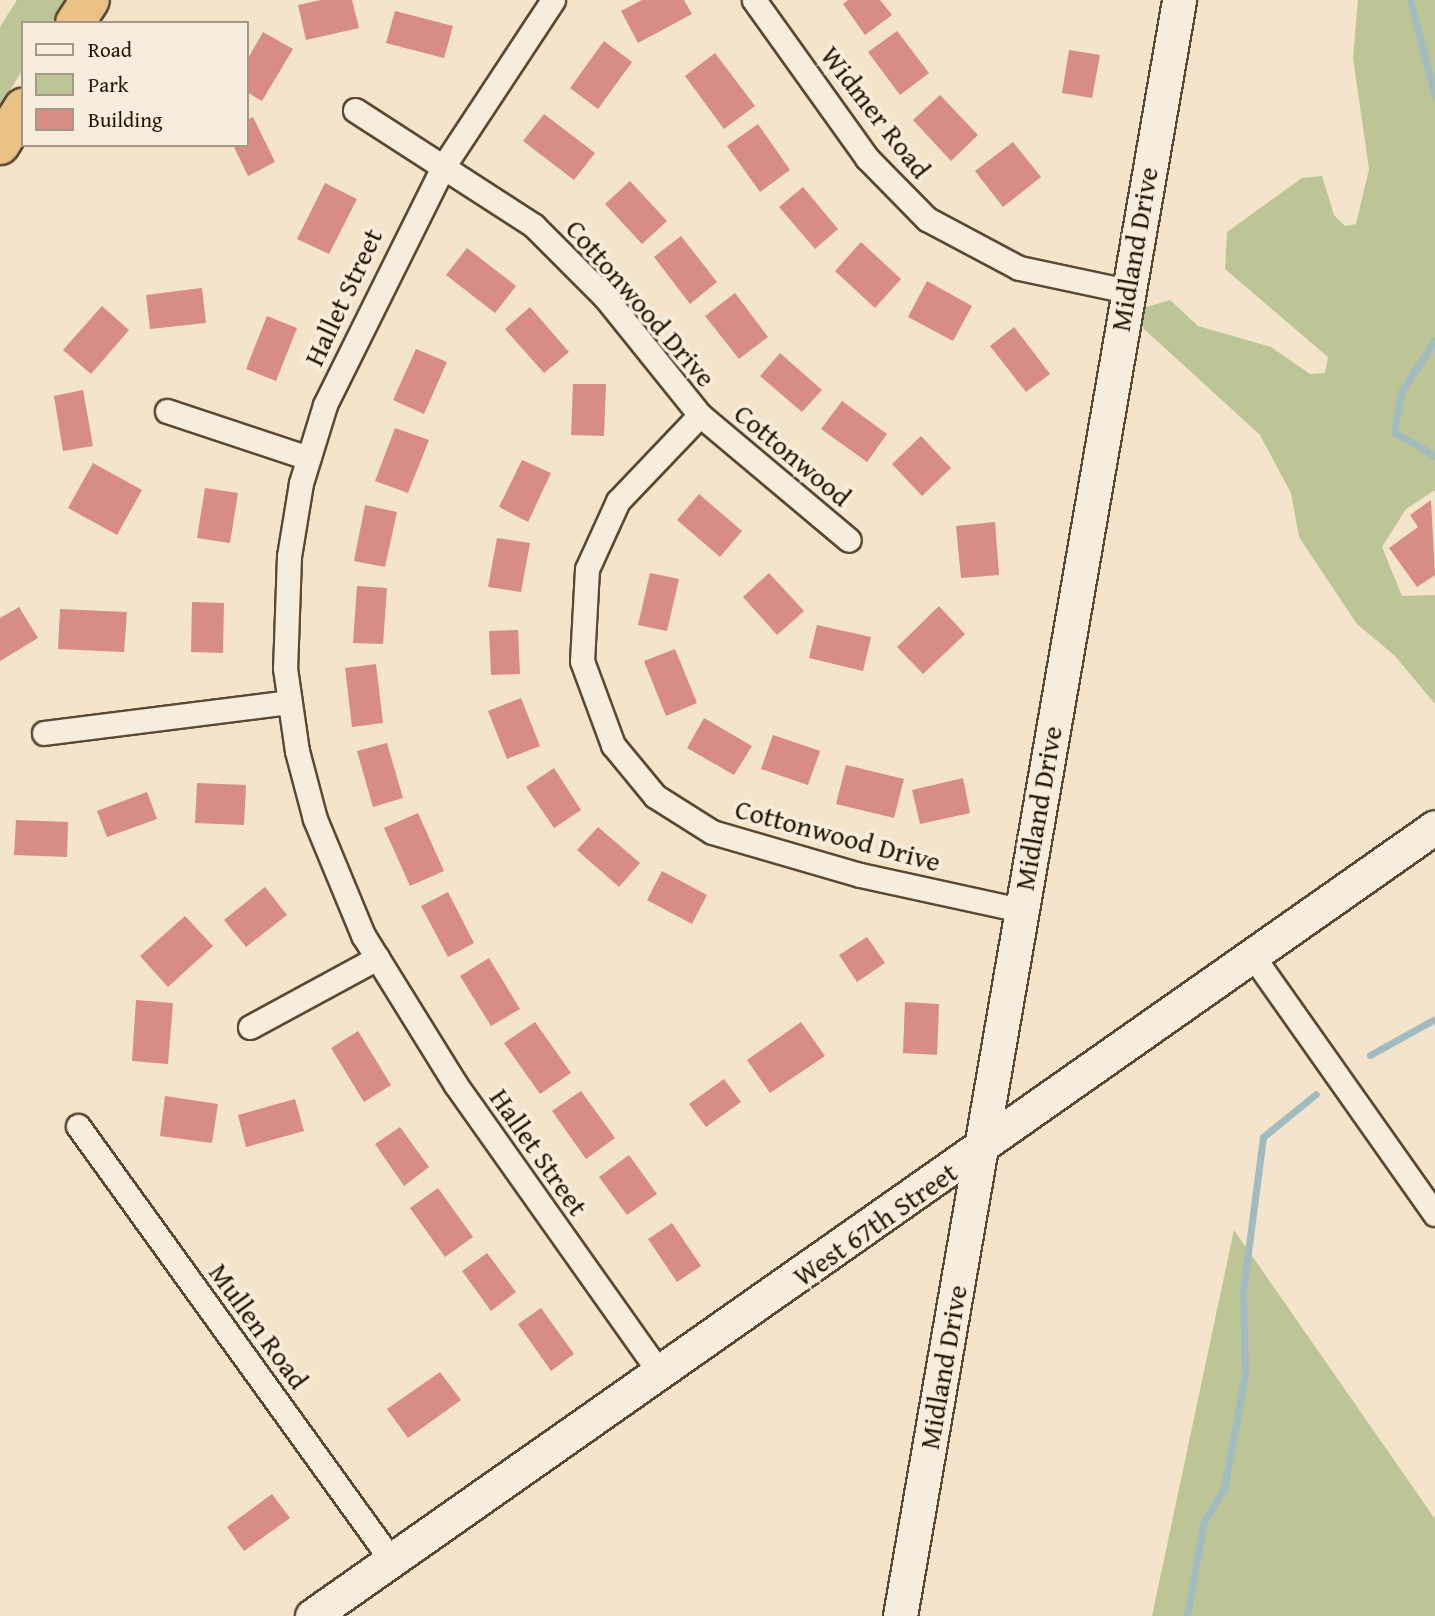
<!DOCTYPE html>
<style>
body{margin:0}
#map{position:relative;width:1435px;height:1616px;overflow:hidden;background:#f3e4cb;font-family:"Gentium Book Plus",serif}
div>[style]{position:absolute}
.green>*{inset:0;background:#bdc496}
.stream>*{height:7px;margin:-3.5px;padding:0 3.5px;transform-origin:3.5px;border-radius:3.5px;background:#a0bcc1}
.building>*{inset:0;background:#d78c85}
.roads{filter:drop-shadow(2px 0 #5a4933) drop-shadow(-2px 0 #5a4933) drop-shadow(0 2px #5a4933) drop-shadow(0 -2px #5a4933)}
.street>*{height:23px;margin:-11.5px;padding:0 11.5px;transform-origin:11.5px;border-radius:11.5px;background:#f7eddd}
.secondary>*{height:33px;margin:-16.5px;padding:0 16.5px;transform-origin:16.5px;border-radius:16.5px;background:#f7eddd}
.highway>*{height:38px;margin:-19px;padding:0 19px;transform-origin:19px;border-radius:19px;background:#eac286}
span{translate:-50% -50%;white-space:nowrap;text-align:center;line-height:1.15;-webkit-text-stroke:7px #f7eddd;paint-order:stroke}
.street-label{font-size:28px;color:#271500}
.legend{position:absolute;left:21px;top:21px;width:228px;height:126px;box-sizing:border-box;background:#f7eddd;border:2px solid #a49785;margin:0;padding:9px 12px;list-style:none;font-size:21px;color:#271500}
.legend li{display:flex;align-items:center;gap:14px;height:35px}
.legend b{width:35px;border:2px solid #a49785}
</style>
<div id="map">
<div class="green">
<i style="clip-path:polygon(17px 0,65px 0,51px 23px,23px 23px,23px 69px,0 106px,0 27px)"></i>
<i style="clip-path:polygon(1358px 0,1435px 0,1435px 490px,1406px 509px,1382px 547px,1402px 596px,1435px 595px,1435px 704px,1395px 656px,1357px 624px,1299px 537px,1291px 493px,1260px 435px,1143px 328px,1143px 308px,1170px 300px,1198px 326px,1271px 347px,1310px 374px,1325px 373px,1328px 357px,1225px 269px,1227px 232px,1302px 178px,1322px 176px,1334px 215px,1345px 226px,1356px 224px,1369px 169px,1353px 58px)"></i>
<i style="clip-path:polygon(1234px 1230px,1435px 1519px,1435px 1616px,1152px 1616px)"></i>
</div>
<div class="stream">
<i style="left:1410px;top:0;width:99px;rotate:75.4deg"></i>
<i style="left:1435px;top:340px;width:62px;rotate:123.2deg"></i>
<i style="left:1401px;top:392px;width:41px;rotate:99.9deg"></i>
<i style="left:1394px;top:432px;width:48px;rotate:30.3deg"></i>
<i style="left:1370px;top:1055px;width:74px;rotate:-29deg"></i>
<i style="left:1187px;top:1616px;width:97px;rotate:-79.9deg"></i>
<i style="left:1204px;top:1521px;width:38px;rotate:-58deg"></i>
<i style="left:1224px;top:1489px;width:116px;rotate:-79.6deg"></i>
<i style="left:1245px;top:1375px;width:84px;rotate:-91.4deg"></i>
<i style="left:1243px;top:1291px;width:155px;rotate:-82.6deg"></i>
<i style="left:1263px;top:1137px;width:68px;rotate:-39.1deg"></i>
</div>
<div class="building">
<i style="clip-path:polygon(321px 0,352px 0,359px 28px,306px 40px,298px 5px)"></i>
<i style="clip-path:polygon(642px 0,684px 0,692px 14px,638px 43px,621px 11px)"></i>
<i style="clip-path:polygon(848px 0,880px 0,892px 15px,865px 35px,843px 4px)"></i>
<i style="clip-path:polygon(395px 11px,453px 26px,444px 58px,386px 43px)"></i>
<i style="clip-path:polygon(897px 31px,929px 73px,900px 95px,868px 52px)"></i>
<i style="clip-path:polygon(263px 32px,293px 49px,262px 101px,247px 92px,247px 60px)"></i>
<i style="clip-path:polygon(604px 41px,632px 62px,598px 109px,570px 88px)"></i>
<i style="clip-path:polygon(1069px 50px,1100px 55px,1092px 98px,1062px 93px)"></i>
<i style="clip-path:polygon(715px 53px,755px 106px,724px 129px,685px 76px)"></i>
<i style="clip-path:polygon(940px 95px,978px 135px,951px 161px,913px 120px)"></i>
<i style="clip-path:polygon(544px 114px,595px 153px,574px 180px,523px 141px)"></i>
<i style="clip-path:polygon(253px 117px,275px 162px,248px 176px,233px 145px,247px 145px,247px 120px)"></i>
<i style="clip-path:polygon(758px 124px,790px 170px,760px 192px,727px 146px)"></i>
<i style="clip-path:polygon(1013px 142px,1041px 177px,1003px 207px,975px 171px)"></i>
<i style="clip-path:polygon(630px 181px,667px 221px,642px 244px,605px 204px)"></i>
<i style="clip-path:polygon(325px 183px,357px 199px,329px 254px,297px 239px)"></i>
<i style="clip-path:polygon(803px 187px,838px 229px,815px 249px,779px 207px)"></i>
<i style="clip-path:polygon(681px 236px,717px 282px,690px 304px,654px 257px)"></i>
<i style="clip-path:polygon(861px 242px,901px 279px,875px 308px,835px 271px)"></i>
<i style="clip-path:polygon(467px 248px,516px 286px,495px 313px,446px 275px)"></i>
<i style="clip-path:polygon(927px 281px,972px 306px,953px 341px,908px 317px)"></i>
<i style="clip-path:polygon(202px 288px,206px 323px,150px 329px,146px 295px)"></i>
<i style="clip-path:polygon(735px 293px,768px 337px,739px 359px,705px 316px)"></i>
<i style="clip-path:polygon(102px 306px,129px 330px,91px 374px,63px 350px)"></i>
<i style="clip-path:polygon(530px 307px,569px 352px,544px 373px,505px 329px)"></i>
<i style="clip-path:polygon(267px 316px,297px 328px,276px 381px,246px 369px)"></i>
<i style="clip-path:polygon(1014px 327px,1050px 374px,1026px 392px,990px 346px)"></i>
<i style="clip-path:polygon(416px 349px,447px 362px,424px 414px,393px 400px)"></i>
<i style="clip-path:polygon(780px 353px,822px 390px,802px 412px,760px 376px)"></i>
<i style="clip-path:polygon(573px 384px,606px 384px,604px 436px,571px 435px)"></i>
<i style="clip-path:polygon(83px 390px,93px 446px,63px 451px,54px 396px)"></i>
<i style="clip-path:polygon(842px 401px,887px 434px,867px 462px,821px 429px)"></i>
<i style="clip-path:polygon(395px 428px,429px 440px,408px 493px,375px 481px)"></i>
<i style="clip-path:polygon(921px 436px,951px 468px,922px 496px,892px 464px)"></i>
<i style="clip-path:polygon(522px 460px,551px 473px,528px 522px,499px 507px)"></i>
<i style="clip-path:polygon(93px 463px,142px 490px,117px 535px,68px 508px)"></i>
<i style="clip-path:polygon(205px 488px,238px 493px,230px 543px,197px 538px)"></i>
<i style="clip-path:polygon(699px 494px,742px 531px,720px 557px,677px 520px)"></i>
<i style="clip-path:polygon(1431px 500px,1435px 575px,1417px 587px,1389px 548px,1418px 527px,1410px 515px)"></i>
<i style="clip-path:polygon(365px 505px,397px 512px,385px 567px,354px 561px)"></i>
<i style="clip-path:polygon(995px 522px,999px 575px,961px 578px,956px 526px)"></i>
<i style="clip-path:polygon(497px 538px,530px 543px,521px 592px,488px 587px)"></i>
<i style="clip-path:polygon(650px 573px,679px 579px,667px 631px,638px 625px)"></i>
<i style="clip-path:polygon(769px 573px,804px 611px,777px 635px,743px 597px)"></i>
<i style="clip-path:polygon(357px 586px,387px 588px,383px 644px,353px 643px)"></i>
<i style="clip-path:polygon(192px 602px,224px 603px,223px 653px,191px 652px)"></i>
<i style="clip-path:polygon(939px 606px,965px 634px,923px 674px,897px 647px)"></i>
<i style="clip-path:polygon(19px 607px,38px 638px,0 661px,0 618px)"></i>
<i style="clip-path:polygon(60px 609px,127px 612px,124px 652px,58px 649px)"></i>
<i style="clip-path:polygon(817px 625px,871px 637px,863px 671px,809px 658px)"></i>
<i style="clip-path:polygon(518px 630px,520px 674px,491px 675px,489px 631px)"></i>
<i style="clip-path:polygon(675px 649px,697px 703px,666px 716px,644px 661px)"></i>
<i style="clip-path:polygon(376px 664px,383px 723px,352px 727px,345px 668px)"></i>
<i style="clip-path:polygon(521px 698px,540px 746px,507px 759px,488px 711px)"></i>
<i style="clip-path:polygon(704px 718px,752px 746px,734px 775px,687px 748px)"></i>
<i style="clip-path:polygon(773px 735px,820px 751px,808px 785px,761px 769px)"></i>
<i style="clip-path:polygon(387px 743px,403px 798px,373px 807px,357px 751px)"></i>
<i style="clip-path:polygon(846px 765px,904px 779px,894px 818px,836px 804px)"></i>
<i style="clip-path:polygon(554px 768px,581px 810px,554px 828px,526px 787px)"></i>
<i style="clip-path:polygon(963px 778px,970px 813px,920px 824px,912px 790px)"></i>
<i style="clip-path:polygon(197px 783px,246px 785px,244px 825px,195px 823px)"></i>
<i style="clip-path:polygon(147px 792px,157px 819px,107px 837px,97px 811px)"></i>
<i style="clip-path:polygon(418px 813px,444px 871px,410px 886px,384px 828px)"></i>
<i style="clip-path:polygon(16px 820px,68px 822px,67px 857px,14px 855px)"></i>
<i style="clip-path:polygon(598px 827px,640px 863px,619px 887px,577px 850px)"></i>
<i style="clip-path:polygon(662px 871px,707px 895px,692px 924px,647px 900px)"></i>
<i style="clip-path:polygon(265px 887px,287px 915px,246px 947px,224px 920px)"></i>
<i style="clip-path:polygon(448px 892px,474px 943px,448px 957px,421px 906px)"></i>
<i style="clip-path:polygon(185px 916px,213px 946px,168px 987px,140px 956px)"></i>
<i style="clip-path:polygon(867px 937px,885px 963px,857px 982px,839px 955px)"></i>
<i style="clip-path:polygon(489px 958px,520px 1009px,491px 1026px,460px 976px)"></i>
<i style="clip-path:polygon(136px 1000px,173px 1003px,168px 1064px,132px 1061px)"></i>
<i style="clip-path:polygon(905px 1002px,939px 1004px,937px 1055px,903px 1053px)"></i>
<i style="clip-path:polygon(535px 1022px,571px 1073px,540px 1094px,504px 1043px)"></i>
<i style="clip-path:polygon(801px 1022px,825px 1056px,770px 1093px,747px 1060px)"></i>
<i style="clip-path:polygon(358px 1031px,391px 1085px,364px 1102px,331px 1048px)"></i>
<i style="clip-path:polygon(724px 1079px,741px 1102px,706px 1127px,689px 1104px)"></i>
<i style="clip-path:polygon(581px 1091px,615px 1138px,586px 1159px,552px 1111px)"></i>
<i style="clip-path:polygon(165px 1096px,218px 1104px,212px 1143px,160px 1136px)"></i>
<i style="clip-path:polygon(295px 1099px,304px 1131px,246px 1147px,238px 1115px)"></i>
<i style="clip-path:polygon(400px 1127px,429px 1167px,404px 1186px,375px 1144px)"></i>
<i style="clip-path:polygon(629px 1155px,657px 1194px,627px 1215px,599px 1177px)"></i>
<i style="clip-path:polygon(438px 1188px,473px 1237px,445px 1257px,410px 1208px)"></i>
<i style="clip-path:polygon(672px 1223px,701px 1266px,677px 1282px,648px 1239px)"></i>
<i style="clip-path:polygon(487px 1253px,516px 1292px,491px 1311px,462px 1271px)"></i>
<i style="clip-path:polygon(541px 1308px,574px 1354px,551px 1371px,518px 1324px)"></i>
<i style="clip-path:polygon(440px 1372px,461px 1400px,408px 1438px,387px 1409px)"></i>
<i style="clip-path:polygon(272px 1494px,290px 1518px,244px 1551px,227px 1527px)"></i>
</div>
<div class="roads">
<div class="street">
<i style="left:553px;top:0;width:200px;rotate:123.4deg"></i>
<i style="left:443px;top:167px;width:266px;rotate:116.4deg"></i>
<i style="left:325px;top:405px;width:82px;rotate:107.1deg"></i>
<i style="left:301px;top:483px;width:74px;rotate:99.3deg"></i>
<i style="left:289px;top:556px;width:112px;rotate:92deg"></i>
<i style="left:285px;top:668px;width:84px;rotate:81.8deg"></i>
<i style="left:297px;top:751px;width:70px;rotate:75.2deg"></i>
<i style="left:315px;top:819px;width:126px;rotate:67.5deg"></i>
<i style="left:363px;top:935px;width:176px;rotate:58.2deg"></i>
<i style="left:456px;top:1085px;width:355px;rotate:54.7deg"></i>
<i style="left:754px;top:0;width:194px;rotate:54.4deg"></i>
<i style="left:867px;top:158px;width:86px;rotate:45.5deg"></i>
<i style="left:927px;top:219px;width:104px;rotate:28deg"></i>
<i style="left:1019px;top:268px;width:110px;rotate:12deg"></i>
<i style="left:355px;top:110px;width:213px;rotate:32.9deg"></i>
<i style="left:534px;top:226px;width:100px;rotate:45deg"></i>
<i style="left:605px;top:297px;width:151px;rotate:51.2deg"></i>
<i style="left:700px;top:415px;width:194px;rotate:40deg"></i>
<i style="left:167px;top:411px;width:149px;rotate:18.4deg"></i>
<i style="left:700px;top:415px;width:119px;rotate:133.6deg"></i>
<i style="left:618px;top:501px;width:75px;rotate:114.5deg"></i>
<i style="left:587px;top:569px;width:92px;rotate:93.1deg"></i>
<i style="left:582px;top:661px;width:90px;rotate:69.7deg"></i>
<i style="left:613px;top:745px;width:66px;rotate:50.5deg"></i>
<i style="left:655px;top:796px;width:67px;rotate:32.3deg"></i>
<i style="left:712px;top:832px;width:154px;rotate:16.2deg"></i>
<i style="left:860px;top:875px;width:164px;rotate:12.3deg"></i>
<i style="left:44px;top:733px;width:247px;rotate:-7.2deg"></i>
<i style="left:1252px;top:955px;width:317px;rotate:54.8deg"></i>
<i style="left:250px;top:1027px;width:145px;rotate:-28.5deg"></i>
<i style="left:78px;top:1126px;width:536px;rotate:54.18deg"></i>
</div>
<div class="secondary">
<i style="left:312px;top:1616px;width:1372px;rotate:-35.09deg"></i>
<i style="left:900px;top:1616px;width:1640px;rotate:-80.2deg"></i>
</div>
<div class="highway">
<i style="left:75px;top:23px;width:27px;rotate:-57deg"></i>
<i style="left:0;top:145px;width:44px;rotate:-58.1deg"></i>
</div>
</div>
<div class="street-label">
<span style="left:876px;top:112px;rotate:52deg">Widmer Road</span>
<span style="left:1134px;top:249px;rotate:-80deg">Midland Drive</span>
<span style="left:343px;top:297px;rotate:-65deg">Hallet Street</span>
<span style="left:641px;top:303px;rotate:49deg">Cottonwood Drive</span>
<span style="left:793px;top:455px;rotate:40deg">Cottonwood</span>
<span style="left:1038px;top:808px;rotate:-80deg">Midland Drive</span>
<span style="left:838px;top:835px;rotate:15deg">Cottonwood Drive</span>
<span style="left:539px;top:1152px;rotate:55deg">Hallet Street</span>
<span style="left:875px;top:1224px;rotate:-35deg">West 67th Street</span>
<span style="left:259px;top:1326px;rotate:54deg">Mullen Road</span>
<span style="left:943px;top:1367px;rotate:-80deg">Midland Drive</span>
</div>
<ul class="legend">
<li><b style="height:9px;background:#f7eddd"></b>Road</li>
<li><b style="height:19px;background:#bdc496"></b>Park</li>
<li><b style="height:19px;background:#d78c85"></b>Building</li>
</ul>
</div>
